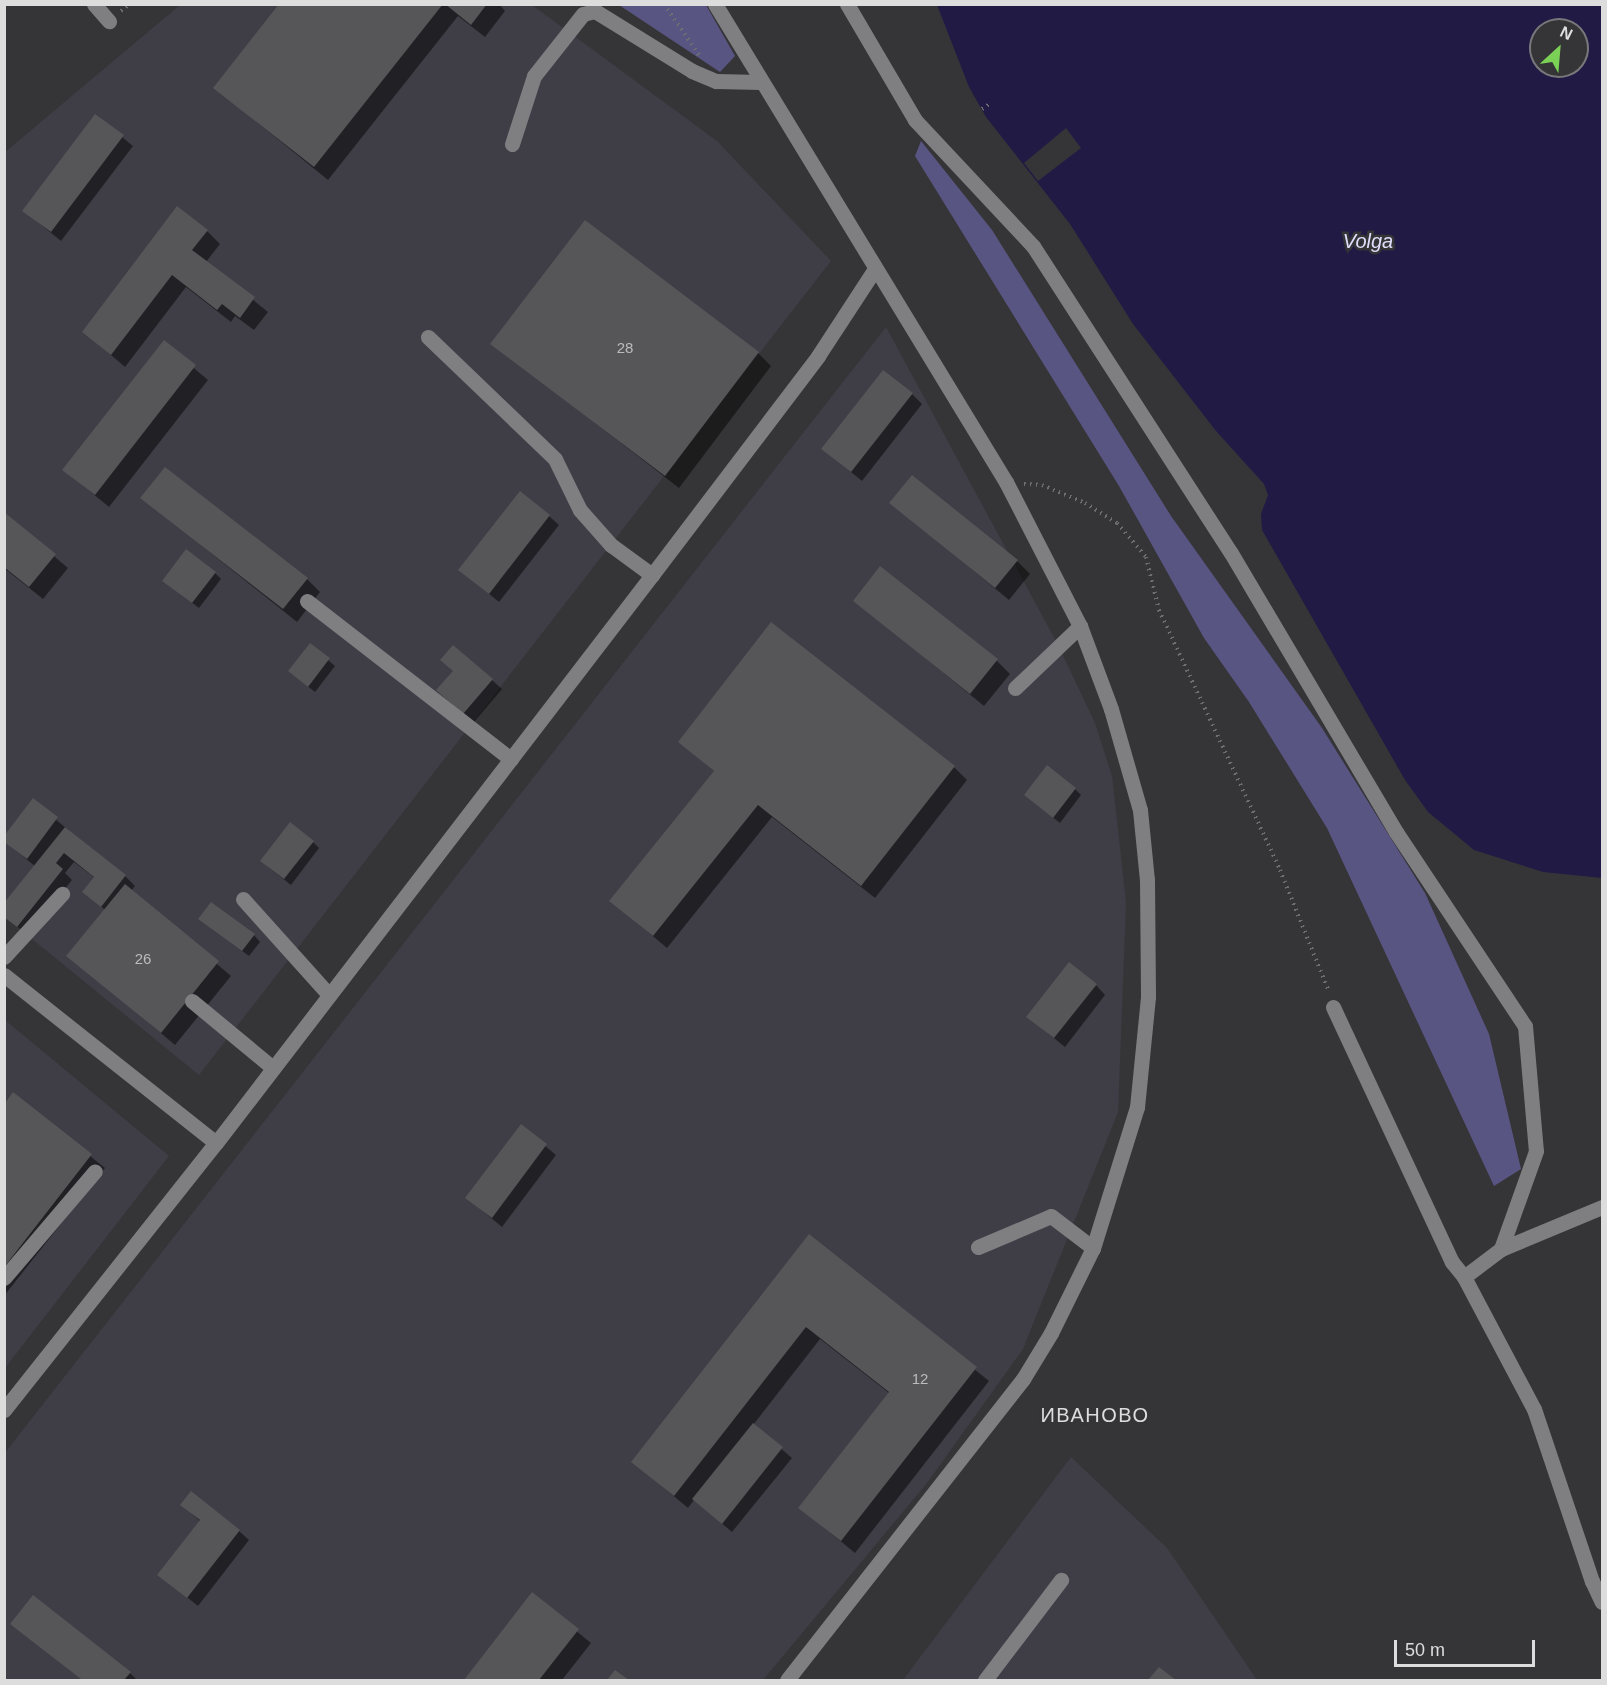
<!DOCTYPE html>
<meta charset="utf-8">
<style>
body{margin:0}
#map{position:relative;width:1607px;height:1685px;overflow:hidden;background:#353538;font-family:Arial,sans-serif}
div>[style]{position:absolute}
.built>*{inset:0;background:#3f3e47}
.green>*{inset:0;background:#595583}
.water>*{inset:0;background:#211a44}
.pier>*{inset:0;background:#353538}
.shadow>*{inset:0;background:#0007}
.building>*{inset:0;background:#565659}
.path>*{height:4px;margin-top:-2px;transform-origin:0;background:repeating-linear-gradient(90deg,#6f6f71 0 1.5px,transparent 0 6px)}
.minor>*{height:15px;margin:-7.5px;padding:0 7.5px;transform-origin:7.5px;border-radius:7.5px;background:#7f7f82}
span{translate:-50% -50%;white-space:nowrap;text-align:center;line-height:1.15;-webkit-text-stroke:5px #353538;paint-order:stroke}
.number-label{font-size:15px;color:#bbbbbd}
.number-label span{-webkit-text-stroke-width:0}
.water-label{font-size:20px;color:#dfdefd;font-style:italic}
.neighbourhood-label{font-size:20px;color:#ddddde;letter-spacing:1.5px}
.frame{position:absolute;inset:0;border:6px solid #ddddde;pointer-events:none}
.north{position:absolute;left:1529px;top:18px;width:60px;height:60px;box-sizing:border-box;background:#353538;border:2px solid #78787a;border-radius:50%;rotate:26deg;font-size:16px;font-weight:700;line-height:24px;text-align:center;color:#ddddde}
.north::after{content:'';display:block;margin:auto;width:21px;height:27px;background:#7bd156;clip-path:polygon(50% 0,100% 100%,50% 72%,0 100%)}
.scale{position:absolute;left:1394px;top:1640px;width:141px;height:27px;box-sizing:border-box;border:3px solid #ddddde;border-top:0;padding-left:8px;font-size:18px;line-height:21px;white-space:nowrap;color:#ddddde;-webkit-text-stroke:4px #353538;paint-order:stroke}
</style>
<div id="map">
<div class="built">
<i style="clip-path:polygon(180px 5px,532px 5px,717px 141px,831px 261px,199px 1075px,5px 917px,4px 153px)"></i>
<i style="clip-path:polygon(886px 327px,1058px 645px,1095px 723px,1112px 776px,1126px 903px,1118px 1112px,1023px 1349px,927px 1483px,763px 1680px,5px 1680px,4px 1454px)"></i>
<i style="clip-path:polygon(5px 1020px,169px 1156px,5px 1368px)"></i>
<i style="clip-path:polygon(1071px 1457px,1167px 1548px,1257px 1680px,903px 1680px)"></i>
</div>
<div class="green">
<i style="clip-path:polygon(619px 5px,706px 5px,735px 56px,720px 72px)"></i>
<i style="clip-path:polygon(921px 141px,992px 230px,1171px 516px,1322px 728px,1425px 893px,1489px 1034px,1521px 1169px,1494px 1186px,1327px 828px,1249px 702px,1204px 638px,1119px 486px,915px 156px)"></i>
</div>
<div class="water">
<i style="clip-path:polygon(evenodd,937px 5px,1602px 5px,1602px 878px,1543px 872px,1474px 850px,1428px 812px,1405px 780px,1262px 530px,1261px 514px,1268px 495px,1264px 484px,1216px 431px,1133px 324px,1070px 224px,986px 117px,969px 87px,937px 5px,1541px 30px,1577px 30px,1577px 66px,1541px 66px,1541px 30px)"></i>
</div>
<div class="pier">
<i style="clip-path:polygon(1066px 128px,1081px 148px,1038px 181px,1024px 163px)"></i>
</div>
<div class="shadow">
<i style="clip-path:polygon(281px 4px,499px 4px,505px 11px,485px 37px,458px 16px,328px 180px,215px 88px)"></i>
<i style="clip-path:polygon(96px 116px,133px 146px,61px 241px,24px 211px)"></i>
<i style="clip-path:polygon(207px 231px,220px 244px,206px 262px,268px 312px,254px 330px,235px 316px,231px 322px,186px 287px,125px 367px,84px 332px)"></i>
<i style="clip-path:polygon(164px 343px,208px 380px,109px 507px,64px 470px)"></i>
<i style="clip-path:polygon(492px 343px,758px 353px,771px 366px,679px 488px)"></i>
<i style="clip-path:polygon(912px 394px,922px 404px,862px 481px,823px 449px)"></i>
<i style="clip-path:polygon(142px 498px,307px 579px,320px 592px,297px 622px)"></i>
<i style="clip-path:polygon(891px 503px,1017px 561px,1030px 574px,1009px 600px)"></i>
<i style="clip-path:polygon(4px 514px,68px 568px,43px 599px,4px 568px)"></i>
<i style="clip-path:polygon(549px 516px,559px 525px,499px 602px,460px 570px)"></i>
<i style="clip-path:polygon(215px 573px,221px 579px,199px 608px,171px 587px)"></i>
<i style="clip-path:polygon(855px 601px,997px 661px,1010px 674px,984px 706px)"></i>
<i style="clip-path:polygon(310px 645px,335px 666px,315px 692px,296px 677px)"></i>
<i style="clip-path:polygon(492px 680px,502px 689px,474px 722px,438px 690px)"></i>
<i style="clip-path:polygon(680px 742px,954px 767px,967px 780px,875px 898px,772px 817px,667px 948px,611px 901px,715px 772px)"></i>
<i style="clip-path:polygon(1075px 789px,1081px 795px,1060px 823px,1032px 801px)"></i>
<i style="clip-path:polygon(33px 801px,125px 876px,135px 886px,131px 891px,231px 976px,175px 1045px,68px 955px,105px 910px,84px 891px,95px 878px,74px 862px,65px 873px,72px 880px,28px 935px,10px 921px,36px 867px,4px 841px)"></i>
<i style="clip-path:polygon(313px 842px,319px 848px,291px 885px,268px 867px)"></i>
<i style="clip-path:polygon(207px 925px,254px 935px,260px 942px,249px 956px)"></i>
<i style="clip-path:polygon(1096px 985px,1105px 995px,1065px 1047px,1028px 1017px)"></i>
<i style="clip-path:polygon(13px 1094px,105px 1168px,4px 1296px,4px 1105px)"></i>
<i style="clip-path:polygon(521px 1126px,556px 1155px,502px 1227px,467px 1198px)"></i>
<i style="clip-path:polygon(809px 1236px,989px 1381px,855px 1553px,800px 1508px,889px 1393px,820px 1339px,753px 1425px,792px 1458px,732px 1532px,694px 1500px,688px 1508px,633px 1462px)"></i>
<i style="clip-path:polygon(182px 1505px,239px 1531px,249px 1540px,198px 1606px,159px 1575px,201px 1522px)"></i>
<i style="clip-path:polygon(532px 1595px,591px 1643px,562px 1680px,466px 1680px)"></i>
<i style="clip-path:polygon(12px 1624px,130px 1673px,137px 1680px,82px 1680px)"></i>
</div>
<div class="building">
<i style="clip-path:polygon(279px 4px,443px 4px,314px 167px,213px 88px)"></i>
<i style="clip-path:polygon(445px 4px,487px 4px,471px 25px)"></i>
<i style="clip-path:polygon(95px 114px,124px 135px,51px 232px,22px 211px)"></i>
<i style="clip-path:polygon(177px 206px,208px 230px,192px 250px,255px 297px,240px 318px,222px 304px,217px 310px,172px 275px,111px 355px,82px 332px)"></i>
<i style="clip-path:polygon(585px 220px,759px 352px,665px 476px,490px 344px)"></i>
<i style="clip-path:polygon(164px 340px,196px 365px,95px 495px,62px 470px)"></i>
<i style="clip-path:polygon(883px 370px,913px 393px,851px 472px,821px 449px)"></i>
<i style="clip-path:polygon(165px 467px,308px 578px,283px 609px,140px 498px)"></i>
<i style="clip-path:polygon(912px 475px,1018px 560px,995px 588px,889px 503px)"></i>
<i style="clip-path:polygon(520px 491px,550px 515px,489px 594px,458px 570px)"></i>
<i style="clip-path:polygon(4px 512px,56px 554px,29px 587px,4px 567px)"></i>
<i style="clip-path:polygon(186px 549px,216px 572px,192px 603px,162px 581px)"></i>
<i style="clip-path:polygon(880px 566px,998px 659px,970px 694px,853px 601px)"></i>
<i style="clip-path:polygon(771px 622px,955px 766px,861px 886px,758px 805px,653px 936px,609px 901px,714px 771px,678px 742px)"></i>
<i style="clip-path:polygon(310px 643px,330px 658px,308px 687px,288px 671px)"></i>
<i style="clip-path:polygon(453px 645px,493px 679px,463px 714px,436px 690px,453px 671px,440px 660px)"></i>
<i style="clip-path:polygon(1047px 765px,1076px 788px,1053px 818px,1024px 795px)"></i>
<i style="clip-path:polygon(33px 798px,58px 817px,27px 859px,4px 842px,4px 836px)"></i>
<i style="clip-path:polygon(290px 822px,314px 841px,284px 879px,260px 861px)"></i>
<i style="clip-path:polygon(65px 827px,126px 875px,101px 907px,82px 892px,94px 877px,64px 853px,56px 863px,63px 869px,17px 927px,4px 917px,4px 903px)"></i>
<i style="clip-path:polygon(125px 884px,219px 961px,161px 1033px,66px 956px)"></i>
<i style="clip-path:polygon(211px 902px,255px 934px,242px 951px,198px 919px)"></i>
<i style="clip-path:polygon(1069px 962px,1097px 984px,1054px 1038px,1026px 1017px)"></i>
<i style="clip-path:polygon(13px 1092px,92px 1154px,5px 1266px,5px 1103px)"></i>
<i style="clip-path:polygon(521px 1124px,547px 1144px,492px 1218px,465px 1198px)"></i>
<i style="clip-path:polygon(809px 1234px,977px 1367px,841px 1541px,798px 1508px,889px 1392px,806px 1327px,674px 1496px,631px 1462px)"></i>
<i style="clip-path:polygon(753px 1423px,783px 1447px,722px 1524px,692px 1499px)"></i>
<i style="clip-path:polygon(191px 1491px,240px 1530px,187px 1598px,157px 1575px,200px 1520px,180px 1505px)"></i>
<i style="clip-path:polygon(532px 1592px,579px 1629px,539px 1680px,464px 1680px)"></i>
<i style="clip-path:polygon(33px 1595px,131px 1672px,124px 1680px,82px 1680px,10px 1624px)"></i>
<i style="clip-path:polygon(1159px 1667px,1176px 1680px,1148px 1680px)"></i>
<i style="clip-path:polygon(615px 1670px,629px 1680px,607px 1680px)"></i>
</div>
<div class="path">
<i style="left:664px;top:4px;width:62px;rotate:55.5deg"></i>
<i style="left:121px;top:11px;width:11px;rotate:-38deg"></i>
<i style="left:982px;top:109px;width:11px;rotate:-34deg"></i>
<i style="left:1024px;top:484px;width:18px;rotate:3deg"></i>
<i style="left:1042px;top:485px;width:47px;rotate:22.7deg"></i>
<i style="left:1085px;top:503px;width:38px;rotate:32deg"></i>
<i style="left:1117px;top:523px;width:45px;rotate:49.5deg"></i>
<i style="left:1146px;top:557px;width:55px;rotate:76.2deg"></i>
<i style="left:1159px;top:610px;width:287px;rotate:65deg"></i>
<i style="left:1280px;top:870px;width:131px;rotate:68.1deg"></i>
</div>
<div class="minor">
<i style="left:94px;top:4px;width:23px;rotate:49deg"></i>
<i style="left:715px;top:4px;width:560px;rotate:58.67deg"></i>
<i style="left:1006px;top:482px;width:162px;rotate:62.8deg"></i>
<i style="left:1080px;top:626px;width:89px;rotate:69.5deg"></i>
<i style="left:1111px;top:709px;width:105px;rotate:74deg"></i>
<i style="left:1140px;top:810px;width:70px;rotate:84.3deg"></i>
<i style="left:1147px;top:880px;width:117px;rotate:89.5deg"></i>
<i style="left:1148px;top:997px;width:111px;rotate:95.7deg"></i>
<i style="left:1137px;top:1107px;width:148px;rotate:107.3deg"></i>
<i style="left:1093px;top:1248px;width:95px;rotate:116.3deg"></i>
<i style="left:1051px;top:1333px;width:54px;rotate:121.3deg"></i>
<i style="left:1023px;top:1379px;width:382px;rotate:128.1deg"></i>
<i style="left:847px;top:4px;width:134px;rotate:59.6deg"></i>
<i style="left:915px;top:120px;width:173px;rotate:46.9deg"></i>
<i style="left:1033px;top:246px;width:365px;rotate:57.2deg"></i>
<i style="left:1231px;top:553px;width:324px;rotate:59.4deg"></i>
<i style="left:1396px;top:832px;width:233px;rotate:56.4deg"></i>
<i style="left:1525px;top:1026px;width:125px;rotate:85deg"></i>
<i style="left:1536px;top:1151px;width:104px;rotate:109.7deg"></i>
<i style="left:512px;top:144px;width:71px;rotate:-72.1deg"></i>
<i style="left:534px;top:76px;width:79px;rotate:-51.7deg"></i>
<i style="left:583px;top:14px;width:12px;rotate:-14deg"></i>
<i style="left:595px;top:11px;width:114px;rotate:31.7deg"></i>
<i style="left:692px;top:71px;width:26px;rotate:23deg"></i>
<i style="left:716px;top:81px;width:44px;rotate:1.3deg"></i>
<i style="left:428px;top:337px;width:176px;rotate:43.8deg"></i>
<i style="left:555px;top:459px;width:57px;rotate:63.9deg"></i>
<i style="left:580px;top:510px;width:47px;rotate:48.5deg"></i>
<i style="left:611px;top:545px;width:51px;rotate:36.2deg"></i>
<i style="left:307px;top:601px;width:258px;rotate:37.8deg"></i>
<i style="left:1015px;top:688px;width:90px;rotate:-43.6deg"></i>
<i style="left:243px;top:899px;width:129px;rotate:48.1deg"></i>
<i style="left:4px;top:957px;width:86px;rotate:-47.4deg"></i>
<i style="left:4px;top:975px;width:270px;rotate:38.4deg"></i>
<i style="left:192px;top:1001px;width:105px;rotate:39.6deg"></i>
<i style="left:1333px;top:1007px;width:281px;rotate:65deg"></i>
<i style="left:1452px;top:1262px;width:19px;rotate:51deg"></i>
<i style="left:1464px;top:1277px;width:149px;rotate:62.1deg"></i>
<i style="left:1534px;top:1409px;width:182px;rotate:71.4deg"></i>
<i style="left:1592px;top:1581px;width:23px;rotate:65deg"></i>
<i style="left:978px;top:1247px;width:79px;rotate:-23deg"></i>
<i style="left:1051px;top:1216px;width:53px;rotate:37.3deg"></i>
<i style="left:1464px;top:1277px;width:46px;rotate:-37.1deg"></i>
<i style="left:1501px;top:1249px;width:109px;rotate:-22.6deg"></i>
<i style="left:4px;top:1278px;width:140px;rotate:-49.6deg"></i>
<i style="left:4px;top:1410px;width:341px;rotate:-51.6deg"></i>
<i style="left:216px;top:1143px;width:716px;rotate:-52.49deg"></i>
<i style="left:652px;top:575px;width:275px;rotate:-52.8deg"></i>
<i style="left:818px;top:356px;width:104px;rotate:-56.8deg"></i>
<i style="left:985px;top:1680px;width:126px;rotate:-52.8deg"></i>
</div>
<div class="number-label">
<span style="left:625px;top:348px">28</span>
<span style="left:143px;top:959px">26</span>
<span style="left:920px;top:1379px">12</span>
</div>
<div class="water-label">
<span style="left:1368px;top:241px">Volga</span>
</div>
<div class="neighbourhood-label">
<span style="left:1095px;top:1415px">ИВАНОВО</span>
</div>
<div class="frame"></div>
<div class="north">N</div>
<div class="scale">50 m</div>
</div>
